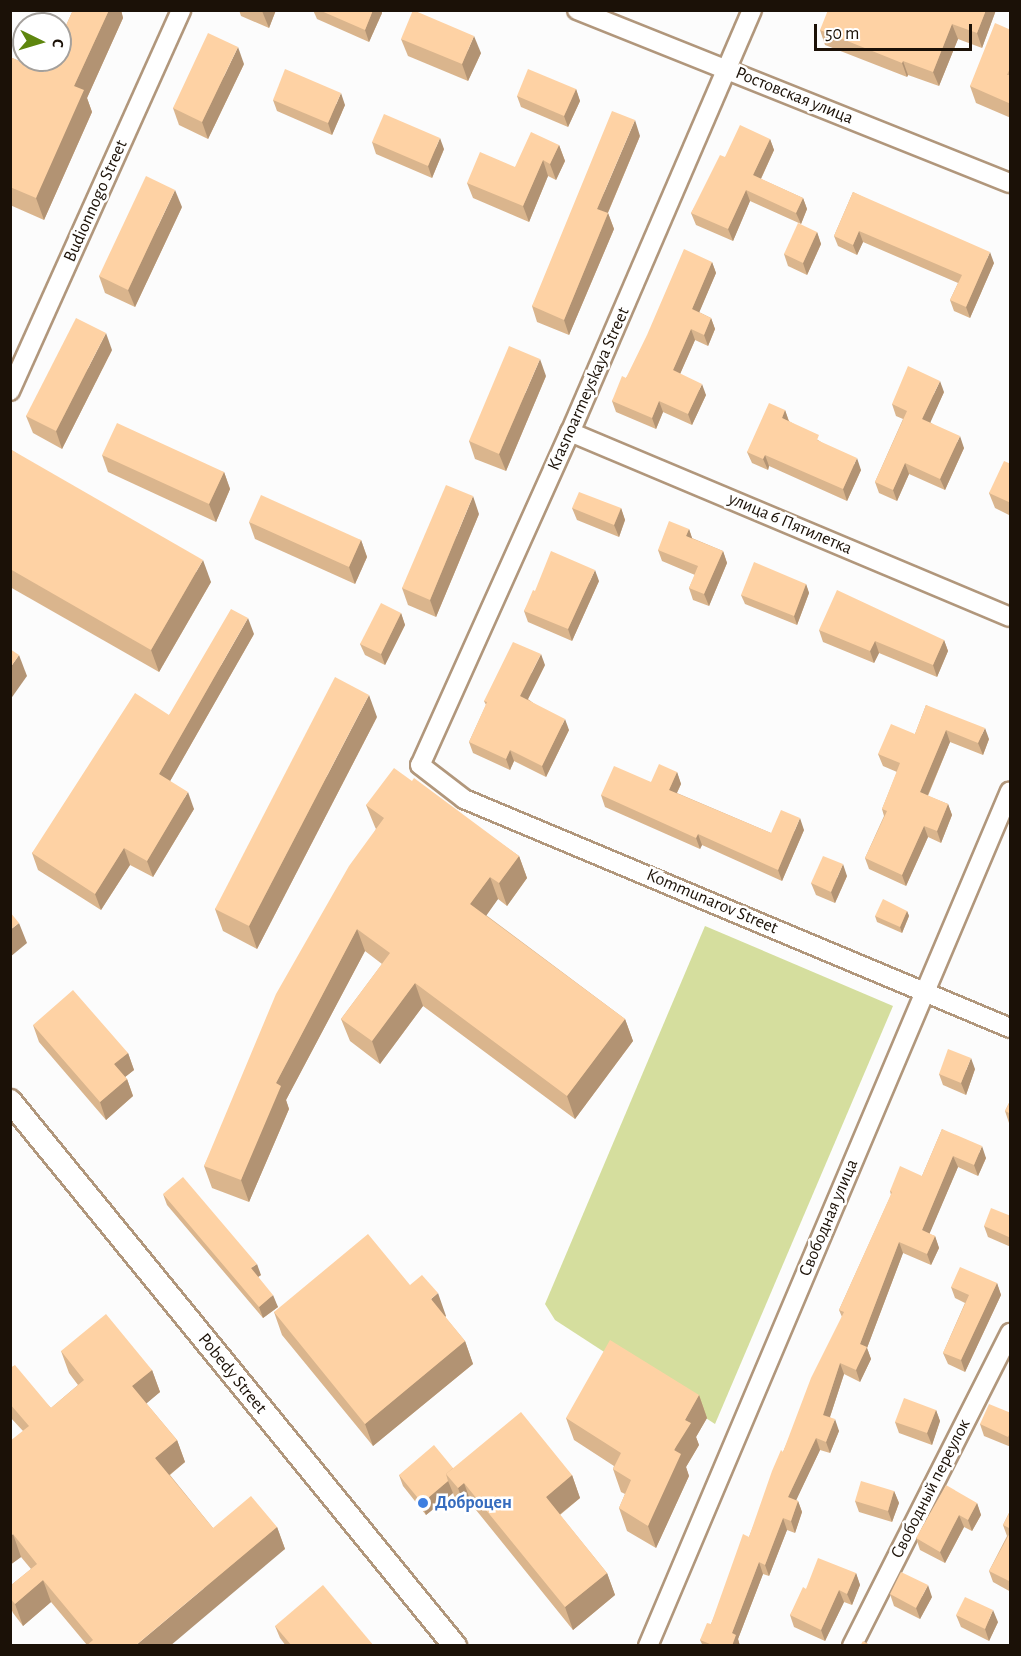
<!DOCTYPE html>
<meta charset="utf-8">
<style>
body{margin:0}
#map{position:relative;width:1021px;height:1656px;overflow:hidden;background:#fcfcfc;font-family:"Alegreya Sans",sans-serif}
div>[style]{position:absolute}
.green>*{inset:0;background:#d5de9e}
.roads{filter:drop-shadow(2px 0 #b1977c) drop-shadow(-2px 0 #b1977c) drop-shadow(0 2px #b1977c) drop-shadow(0 -2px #b1977c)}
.minor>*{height:18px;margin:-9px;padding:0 9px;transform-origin:9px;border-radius:9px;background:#fff}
.tertiary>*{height:22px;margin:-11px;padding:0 11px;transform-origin:11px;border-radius:11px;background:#fff}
.wall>*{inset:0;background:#dab58d}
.shaded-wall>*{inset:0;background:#b29373}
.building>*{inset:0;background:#fed2a4}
.dots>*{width:16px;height:16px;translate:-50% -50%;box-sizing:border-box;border:3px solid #fff;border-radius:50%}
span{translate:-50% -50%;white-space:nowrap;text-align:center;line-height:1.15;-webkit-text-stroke:5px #fff;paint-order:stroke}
.street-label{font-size:18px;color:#1b1107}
.shop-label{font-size:18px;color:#366cbe;font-weight:700}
.left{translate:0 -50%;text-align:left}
.frame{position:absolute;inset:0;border:12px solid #1b1107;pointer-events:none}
.north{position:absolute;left:12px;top:12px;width:60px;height:60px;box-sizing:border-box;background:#fff;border:2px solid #a4a09c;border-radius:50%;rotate:95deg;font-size:16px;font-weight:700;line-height:24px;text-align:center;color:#1b1107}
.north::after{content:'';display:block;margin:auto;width:21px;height:27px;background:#5e860e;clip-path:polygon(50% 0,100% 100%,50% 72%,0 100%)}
.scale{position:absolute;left:814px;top:24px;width:158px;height:27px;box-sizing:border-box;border:3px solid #1b1107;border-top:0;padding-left:8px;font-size:18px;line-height:21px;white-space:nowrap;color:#1b1107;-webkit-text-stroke:4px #fff;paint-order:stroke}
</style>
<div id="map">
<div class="green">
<i style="clip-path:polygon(705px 926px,893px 1006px,715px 1424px,555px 1320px,545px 1304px)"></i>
</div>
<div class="roads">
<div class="minor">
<i style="left:577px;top:10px;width:466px;rotate:21.8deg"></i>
<i style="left:752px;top:10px;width:460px;rotate:113.3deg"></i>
<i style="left:570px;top:432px;width:365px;rotate:114.2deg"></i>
<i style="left:420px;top:765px;width:56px;rotate:37.7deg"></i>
<i style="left:464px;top:799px;width:592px;rotate:22.75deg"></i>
<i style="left:10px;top:391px;width:418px;rotate:-65.8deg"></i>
<i style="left:570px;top:432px;width:477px;rotate:22.8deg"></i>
<i style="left:648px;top:1646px;width:928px;rotate:-67.05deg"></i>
<i style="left:852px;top:1646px;width:351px;rotate:-63.2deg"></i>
</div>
<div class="tertiary">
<i style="left:10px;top:1101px;width:704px;rotate:50.77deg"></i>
</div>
</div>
<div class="wall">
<i style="clip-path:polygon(73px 10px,121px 10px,123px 18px,87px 98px,92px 112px,44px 220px,10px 205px,10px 57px,45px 72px)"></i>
<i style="clip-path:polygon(239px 10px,276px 10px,269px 28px,241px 16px)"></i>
<i style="clip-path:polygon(313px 10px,381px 10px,382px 13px,369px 42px,317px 19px)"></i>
<i style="clip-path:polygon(909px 10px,996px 10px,982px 48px,958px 39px,939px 86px,908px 75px,907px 77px,825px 45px,820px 30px,909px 12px)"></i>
<i style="clip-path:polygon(1011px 30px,1011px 118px,976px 103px,970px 86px)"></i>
<i style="clip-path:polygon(401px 39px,481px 53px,468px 81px,408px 56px)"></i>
<i style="clip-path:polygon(244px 64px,208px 139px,179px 125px,173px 108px)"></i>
<i style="clip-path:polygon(576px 89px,580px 101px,568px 127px,521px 107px,517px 96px)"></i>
<i style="clip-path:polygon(273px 100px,345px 105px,332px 135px,277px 111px)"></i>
<i style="clip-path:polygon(640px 136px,608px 213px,614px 229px,569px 335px,537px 322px,532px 306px)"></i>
<i style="clip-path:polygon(770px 139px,774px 150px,761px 179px,803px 198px,807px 209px,801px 224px,750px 201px,733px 241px,696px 225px,691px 213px,725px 157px)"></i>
<i style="clip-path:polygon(372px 142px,444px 149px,432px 178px,376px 154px)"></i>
<i style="clip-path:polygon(559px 145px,565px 161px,556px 180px,548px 176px,529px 222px,473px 198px,467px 183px,515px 167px)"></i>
<i style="clip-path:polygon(853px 192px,994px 263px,970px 318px,954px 311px,950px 300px,958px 283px,863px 242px,857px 255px,838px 246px,834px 236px)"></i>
<i style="clip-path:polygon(182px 207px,135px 307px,105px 293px,99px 276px)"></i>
<i style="clip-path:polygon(817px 232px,821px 244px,807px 275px,788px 266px,784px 254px)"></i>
<i style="clip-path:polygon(712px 262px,716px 273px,699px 312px,711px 318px,715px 329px,708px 346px,695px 340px,680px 374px,706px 395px,692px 425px,663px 412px,656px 429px,616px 412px,612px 401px,626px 378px)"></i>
<i style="clip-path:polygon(112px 350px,62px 449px,33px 433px,26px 416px)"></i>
<i style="clip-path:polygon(546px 376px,506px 471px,475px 459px,469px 441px)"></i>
<i style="clip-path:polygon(944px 392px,930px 422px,964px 448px,945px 490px,909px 474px,897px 501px,879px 493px,875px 482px,903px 419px,896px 416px,892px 404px)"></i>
<i style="clip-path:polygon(785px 410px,789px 421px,821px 442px,861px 470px,847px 501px,769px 466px,768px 470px,752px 463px,747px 452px)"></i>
<i style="clip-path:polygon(10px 449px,211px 582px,159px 672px,10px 587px)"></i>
<i style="clip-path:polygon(102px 455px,224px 472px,230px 489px,216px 522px,108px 472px)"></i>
<i style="clip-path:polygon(1011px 464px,1011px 516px,995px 508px,989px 493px)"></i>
<i style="clip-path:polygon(572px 508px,621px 508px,625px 520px,619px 537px,577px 520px)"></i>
<i style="clip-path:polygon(479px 514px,436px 617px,408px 605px,402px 588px)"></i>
<i style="clip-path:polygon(249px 522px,361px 540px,367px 557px,355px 584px,255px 539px)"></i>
<i style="clip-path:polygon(689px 529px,692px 538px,723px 551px,727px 563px,709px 606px,693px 600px,689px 588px,695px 575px,662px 561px,658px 550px)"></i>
<i style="clip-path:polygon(599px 581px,572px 641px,528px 622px,524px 611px,535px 591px)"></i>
<i style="clip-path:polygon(806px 584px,809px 593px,797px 625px,745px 604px,741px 595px)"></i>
<i style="clip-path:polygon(401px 613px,405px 625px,385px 665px,365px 655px,360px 644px)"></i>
<i style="clip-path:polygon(819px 630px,944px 640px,948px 651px,937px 677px,879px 653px,874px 663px,823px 642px)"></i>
<i style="clip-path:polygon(254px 634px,170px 781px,194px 809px,153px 877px,130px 865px,101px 910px,38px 870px,32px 853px,169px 715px)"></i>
<i style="clip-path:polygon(545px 665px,528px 699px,569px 730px,546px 777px,514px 761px,510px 770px,473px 753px,469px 742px,486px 705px,484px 701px)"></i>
<i style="clip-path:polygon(926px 705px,989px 739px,983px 755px,950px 742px,928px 796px,948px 804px,952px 815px,941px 843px,928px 837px,906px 886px,869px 869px,865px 858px,884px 816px,882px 809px,897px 772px,883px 766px,878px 754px,915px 734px)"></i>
<i style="clip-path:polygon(377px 717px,257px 949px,223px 931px,215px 909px)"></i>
<i style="clip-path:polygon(677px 772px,681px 784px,677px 793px,771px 833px,804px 830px,782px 881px,702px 845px,700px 849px,605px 807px,601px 795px,651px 782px)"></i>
<i style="clip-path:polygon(412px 781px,519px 856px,527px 878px,507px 906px,498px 899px,486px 915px,625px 1019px,633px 1041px,575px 1119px,423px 1006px,380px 1064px,350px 1041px,341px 1019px,382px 964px,365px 951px,286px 1100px,289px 1109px,249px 1202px,212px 1188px,204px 1166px,376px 829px,375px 827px,366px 805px)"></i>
<i style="clip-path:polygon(847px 876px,835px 903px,816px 895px,811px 883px)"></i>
<i style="clip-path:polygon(907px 911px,909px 916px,902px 933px,877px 922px,875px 916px)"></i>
<i style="clip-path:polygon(33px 1025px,128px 1053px,134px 1070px,125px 1077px,127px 1079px,133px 1096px,106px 1120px,39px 1042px)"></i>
<i style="clip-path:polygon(975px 1069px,966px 1095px,943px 1085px,939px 1074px)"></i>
<i style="clip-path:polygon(1011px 1099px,1011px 1123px,1009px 1123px,1005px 1111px)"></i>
<i style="clip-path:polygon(942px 1129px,986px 1158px,978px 1176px,958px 1167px,929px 1234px,935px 1236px,939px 1248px,931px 1265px,903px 1253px,867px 1348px,871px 1359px,860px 1382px,844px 1374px,830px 1417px,839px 1431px,830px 1453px,820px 1450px,796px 1500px,798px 1501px,802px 1512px,795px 1533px,787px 1530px,769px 1576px,763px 1574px,738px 1639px,740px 1646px,703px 1646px,700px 1640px,711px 1624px,749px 1537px,783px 1452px,842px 1317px,839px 1310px,891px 1195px,890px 1191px,922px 1176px)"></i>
<i style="clip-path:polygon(163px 1194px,261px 1275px,258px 1277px,278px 1307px,263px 1318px,167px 1205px)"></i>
<i style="clip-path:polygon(1011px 1216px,1011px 1247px,988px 1237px,984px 1226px)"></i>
<i style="clip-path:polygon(997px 1283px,1001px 1295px,965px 1372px,948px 1364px,943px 1353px,965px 1303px,955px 1298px,951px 1287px)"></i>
<i style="clip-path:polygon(410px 1285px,446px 1316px,445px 1317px,465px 1341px,473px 1364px,373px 1446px,282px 1335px,274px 1312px)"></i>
<i style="clip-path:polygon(61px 1351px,152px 1370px,160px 1392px,146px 1403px,177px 1440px,185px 1462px,170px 1475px,213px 1528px,277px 1527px,285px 1549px,87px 1645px,51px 1602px,23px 1626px,13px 1613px,10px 1606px,10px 1586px,31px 1569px,21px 1557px,10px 1565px,23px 1431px,10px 1417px,10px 1368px,51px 1408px,78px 1385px,69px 1373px)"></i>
<i style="clip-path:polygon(699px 1395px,707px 1418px,696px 1437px,699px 1445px,686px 1467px,689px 1476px,656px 1548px,627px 1531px,619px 1508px,625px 1494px,621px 1492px,613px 1469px,614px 1466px,574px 1440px,566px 1418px)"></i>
<i style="clip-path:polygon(936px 1410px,940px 1421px,932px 1445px,899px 1433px,895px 1422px)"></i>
<i style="clip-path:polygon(1011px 1413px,1011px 1447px,984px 1436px,980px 1424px)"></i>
<i style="clip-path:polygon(453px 1468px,572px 1475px,580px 1498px,560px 1515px,607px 1573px,615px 1595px,573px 1630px,472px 1505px,466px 1511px,454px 1496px,453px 1493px,426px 1515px,403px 1486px,399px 1475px)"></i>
<i style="clip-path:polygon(894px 1491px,899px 1503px,892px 1522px,859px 1512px,855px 1501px)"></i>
<i style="clip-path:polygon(977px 1503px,981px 1515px,972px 1531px,964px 1527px,945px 1563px,920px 1550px,916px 1538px)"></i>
<i style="clip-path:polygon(1011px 1509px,1011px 1592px,993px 1582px,989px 1571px,1007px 1536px,1003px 1525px)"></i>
<i style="clip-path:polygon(856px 1573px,860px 1585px,852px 1605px,844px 1602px,825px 1641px,794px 1627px,790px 1615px,806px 1589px)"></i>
<i style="clip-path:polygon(890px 1594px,932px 1597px,920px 1619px,894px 1606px)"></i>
<i style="clip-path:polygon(956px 1615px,998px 1622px,989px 1641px,961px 1627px)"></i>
<i style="clip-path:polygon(275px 1626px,374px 1646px,286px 1646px,280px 1638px)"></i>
</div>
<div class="shaded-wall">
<i style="clip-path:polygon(109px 10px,121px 10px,123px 18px,87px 98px,92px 112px,44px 220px,36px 198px,74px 86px)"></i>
<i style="clip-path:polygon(263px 10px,276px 10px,269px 28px,262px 11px)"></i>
<i style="clip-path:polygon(373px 10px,381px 10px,382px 13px,369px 42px,365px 30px)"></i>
<i style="clip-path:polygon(986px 10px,996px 10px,982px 48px,977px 33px)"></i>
<i style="clip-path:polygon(952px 24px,958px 39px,939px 86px,933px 72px)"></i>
<i style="clip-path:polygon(474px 36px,481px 53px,468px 81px,462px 64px)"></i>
<i style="clip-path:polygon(238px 47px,244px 64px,208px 139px,202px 122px)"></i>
<i style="clip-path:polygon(903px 61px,908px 75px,907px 77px,902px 63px)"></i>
<i style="clip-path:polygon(576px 89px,580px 101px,568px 127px,564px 116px)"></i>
<i style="clip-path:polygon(341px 93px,345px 105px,332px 135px,328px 123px)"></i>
<i style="clip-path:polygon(635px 120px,640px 136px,603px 224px,597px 209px)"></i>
<i style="clip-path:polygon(440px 138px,444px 149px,432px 178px,428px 166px)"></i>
<i style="clip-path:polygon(770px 139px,774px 150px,757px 187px,753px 175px)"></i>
<i style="clip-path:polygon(559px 145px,565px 161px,556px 180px,550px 164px)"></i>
<i style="clip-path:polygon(543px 160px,548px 176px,529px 222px,523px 206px)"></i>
<i style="clip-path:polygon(175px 190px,182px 207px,135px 307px,128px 290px)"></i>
<i style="clip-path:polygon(746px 190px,750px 201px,733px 241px,728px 229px)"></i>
<i style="clip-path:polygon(803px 198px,807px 209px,801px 224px,796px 213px)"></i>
<i style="clip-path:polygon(608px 213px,614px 229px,569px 335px,564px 320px)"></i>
<i style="clip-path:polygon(859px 231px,863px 242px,857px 255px,853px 245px)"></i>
<i style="clip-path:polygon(817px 232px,821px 244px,807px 275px,803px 263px)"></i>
<i style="clip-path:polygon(990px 252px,994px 263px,970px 318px,966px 307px)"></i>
<i style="clip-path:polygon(712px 262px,716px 273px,696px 320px,692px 309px)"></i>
<i style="clip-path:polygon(711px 318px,715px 329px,708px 346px,704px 335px)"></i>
<i style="clip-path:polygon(691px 329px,695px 340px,677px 381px,673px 370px)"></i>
<i style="clip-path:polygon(106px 333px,112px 350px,62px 449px,56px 431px)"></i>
<i style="clip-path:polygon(540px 359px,546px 376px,506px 471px,499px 454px)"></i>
<i style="clip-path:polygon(940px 381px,944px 392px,927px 430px,922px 419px)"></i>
<i style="clip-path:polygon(702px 384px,706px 395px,692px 425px,688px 414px)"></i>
<i style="clip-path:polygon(659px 401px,663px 412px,656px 429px,652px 418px)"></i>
<i style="clip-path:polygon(785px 410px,789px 422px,782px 418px)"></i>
<i style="clip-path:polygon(960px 436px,964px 448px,945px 490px,940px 479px)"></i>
<i style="clip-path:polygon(765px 455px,769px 466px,768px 470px,763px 459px)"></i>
<i style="clip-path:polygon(857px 458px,861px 470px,847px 501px,843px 489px)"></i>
<i style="clip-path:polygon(905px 463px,909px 474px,897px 501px,893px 490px)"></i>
<i style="clip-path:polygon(224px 472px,230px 489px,216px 522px,209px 504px)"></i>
<i style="clip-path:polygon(473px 496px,479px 514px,436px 617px,430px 600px)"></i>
<i style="clip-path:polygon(621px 508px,625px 520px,619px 537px,614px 525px)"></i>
<i style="clip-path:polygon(689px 529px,693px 541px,686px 536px)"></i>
<i style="clip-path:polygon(361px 540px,367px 557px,355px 584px,349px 567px)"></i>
<i style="clip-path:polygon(723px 551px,727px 563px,709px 606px,704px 594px)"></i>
<i style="clip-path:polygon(203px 560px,211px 582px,159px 672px,151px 650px)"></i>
<i style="clip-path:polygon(595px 570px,599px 581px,572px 641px,568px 629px)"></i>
<i style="clip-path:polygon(806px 584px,809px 593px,797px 625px,794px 616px)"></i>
<i style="clip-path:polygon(401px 613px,405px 625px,385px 665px,381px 654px)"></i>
<i style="clip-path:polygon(248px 618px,254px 634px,165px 790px,159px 774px)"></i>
<i style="clip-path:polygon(944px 640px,948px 651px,937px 677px,933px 665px)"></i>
<i style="clip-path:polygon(875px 641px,879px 653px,874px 663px,870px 651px)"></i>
<i style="clip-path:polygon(541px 654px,545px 665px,524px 707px,520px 696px)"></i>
<i style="clip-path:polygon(19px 655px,27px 676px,10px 700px,10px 668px)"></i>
<i style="clip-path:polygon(369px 695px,377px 717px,257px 949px,249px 926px)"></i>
<i style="clip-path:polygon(565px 719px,569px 730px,546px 777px,542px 766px)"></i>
<i style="clip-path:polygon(985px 728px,989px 739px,983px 755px,978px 743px)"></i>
<i style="clip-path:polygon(946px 730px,950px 742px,924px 804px,920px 792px)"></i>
<i style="clip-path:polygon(510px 750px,514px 761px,510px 770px,506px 759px)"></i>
<i style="clip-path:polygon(677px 772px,681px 784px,673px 801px,669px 790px)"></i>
<i style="clip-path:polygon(188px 792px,194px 809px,153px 877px,147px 861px)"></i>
<i style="clip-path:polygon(948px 804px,952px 815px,941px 843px,937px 831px)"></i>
<i style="clip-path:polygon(800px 818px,804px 830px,782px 881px,778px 870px)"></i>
<i style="clip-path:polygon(924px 826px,928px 837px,906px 886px,902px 875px)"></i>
<i style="clip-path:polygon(698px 834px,702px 845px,700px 849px,696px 838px)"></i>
<i style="clip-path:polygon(124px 848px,130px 865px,101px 910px,95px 894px)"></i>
<i style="clip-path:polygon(519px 856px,527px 878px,507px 906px,499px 883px)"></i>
<i style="clip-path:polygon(843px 864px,847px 876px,835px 903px,831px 892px)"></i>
<i style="clip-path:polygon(490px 877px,498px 899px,479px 926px,470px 904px)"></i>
<i style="clip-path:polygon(907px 911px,909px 916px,902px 933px,900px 927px)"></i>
<i style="clip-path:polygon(19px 923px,27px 943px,10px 957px,10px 930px)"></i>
<i style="clip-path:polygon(357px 929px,365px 951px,286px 1100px,289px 1109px,249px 1202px,241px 1180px,276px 1083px)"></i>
<i style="clip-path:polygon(415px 983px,423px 1006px,380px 1064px,372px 1041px)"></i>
<i style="clip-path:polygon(625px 1019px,633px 1041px,575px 1119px,567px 1096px)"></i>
<i style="clip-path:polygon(128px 1053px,134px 1070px,120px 1081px,114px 1064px)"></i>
<i style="clip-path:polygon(971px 1058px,975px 1069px,966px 1095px,961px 1083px)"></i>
<i style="clip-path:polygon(127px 1079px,133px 1096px,106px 1120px,100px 1102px)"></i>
<i style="clip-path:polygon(982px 1146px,986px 1158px,978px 1176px,974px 1165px)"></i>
<i style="clip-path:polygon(953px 1156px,958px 1167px,926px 1242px,922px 1230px)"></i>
<i style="clip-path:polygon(935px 1236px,939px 1248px,931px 1265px,927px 1254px)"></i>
<i style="clip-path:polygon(899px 1242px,903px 1253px,867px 1348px,871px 1359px,860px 1382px,856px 1370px,860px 1344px)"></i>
<i style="clip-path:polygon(257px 1264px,261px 1275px,255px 1279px,251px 1268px)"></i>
<i style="clip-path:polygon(997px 1283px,1001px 1295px,965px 1372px,961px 1360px)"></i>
<i style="clip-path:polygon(438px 1293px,446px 1316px,439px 1322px,431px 1299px)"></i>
<i style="clip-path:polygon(273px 1295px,278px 1307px,263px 1318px,259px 1307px)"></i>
<i style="clip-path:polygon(465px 1341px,473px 1364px,373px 1446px,365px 1424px)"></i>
<i style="clip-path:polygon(840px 1363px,844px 1374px,827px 1426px,823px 1415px)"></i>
<i style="clip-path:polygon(152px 1370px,160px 1392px,140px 1409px,132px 1386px)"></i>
<i style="clip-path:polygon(699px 1395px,707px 1418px,696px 1437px,699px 1445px,686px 1467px,689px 1476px,656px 1548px,648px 1526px,685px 1420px)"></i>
<i style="clip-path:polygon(936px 1410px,940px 1421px,932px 1445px,927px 1433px)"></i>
<i style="clip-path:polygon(835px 1419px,839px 1431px,830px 1453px,826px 1442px)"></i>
<i style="clip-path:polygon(816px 1438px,820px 1450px,792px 1509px,788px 1497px)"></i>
<i style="clip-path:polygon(177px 1440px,185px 1462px,163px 1480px,155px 1458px)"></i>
<i style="clip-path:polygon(572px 1475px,580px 1498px,554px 1519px,546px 1497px)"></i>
<i style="clip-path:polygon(448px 1481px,453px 1493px,426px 1515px,422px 1503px)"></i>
<i style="clip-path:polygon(464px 1483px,472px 1505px,466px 1511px,458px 1488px)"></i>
<i style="clip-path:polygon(894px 1491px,899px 1503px,892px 1522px,888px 1511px)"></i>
<i style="clip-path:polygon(798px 1501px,802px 1512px,795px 1533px,791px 1521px)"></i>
<i style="clip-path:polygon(977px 1503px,981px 1515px,972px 1531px,968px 1520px)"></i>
<i style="clip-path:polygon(959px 1515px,964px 1527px,945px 1563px,940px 1552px)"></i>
<i style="clip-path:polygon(783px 1518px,787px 1530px,769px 1576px,765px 1565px)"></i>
<i style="clip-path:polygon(277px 1527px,285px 1549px,170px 1646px,135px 1646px)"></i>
<i style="clip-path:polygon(13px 1534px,21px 1557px,10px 1565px,10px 1536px)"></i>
<i style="clip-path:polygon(759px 1562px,763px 1574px,738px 1639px,740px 1646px,732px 1646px,732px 1633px)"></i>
<i style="clip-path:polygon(607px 1573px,615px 1595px,573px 1630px,565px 1607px)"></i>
<i style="clip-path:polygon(856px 1573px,860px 1585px,852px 1605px,847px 1594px)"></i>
<i style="clip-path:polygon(43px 1580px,51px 1602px,23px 1626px,15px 1604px)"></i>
<i style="clip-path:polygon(928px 1585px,932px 1597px,920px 1619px,916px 1608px)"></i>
<i style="clip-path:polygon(839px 1590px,844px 1602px,825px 1641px,821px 1630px)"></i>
<i style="clip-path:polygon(993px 1610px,998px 1622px,989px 1641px,985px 1629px)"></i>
</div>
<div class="building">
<i style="clip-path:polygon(73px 10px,109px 10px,74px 86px,84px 90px,36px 198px,10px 187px,10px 57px,45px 72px,50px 60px,60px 60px,60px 39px)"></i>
<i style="clip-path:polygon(319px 10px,373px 10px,365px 30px)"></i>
<i style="clip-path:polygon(413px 10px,474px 36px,462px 64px,401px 39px)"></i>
<i style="clip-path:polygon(828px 10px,905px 10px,909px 12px,909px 10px,986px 10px,977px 33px,952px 24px,933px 72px,903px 61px,902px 63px,820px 30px)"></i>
<i style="clip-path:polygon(995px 23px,1011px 30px,1011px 66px,1007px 75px,1011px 75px,1011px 104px,970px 86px)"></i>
<i style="clip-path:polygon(208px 33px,238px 47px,202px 122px,173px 108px)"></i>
<i style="clip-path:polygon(285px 69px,341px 93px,328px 123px,273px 100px)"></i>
<i style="clip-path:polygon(528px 69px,576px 89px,564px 116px,517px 96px)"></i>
<i style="clip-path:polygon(612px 111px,635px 120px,597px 209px,608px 213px,564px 320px,532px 306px)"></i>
<i style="clip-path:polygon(384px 114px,440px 138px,428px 166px,372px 142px)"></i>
<i style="clip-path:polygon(740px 125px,770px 139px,753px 175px,803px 198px,796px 213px,746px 190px,728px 229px,691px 213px,720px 155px,725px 157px)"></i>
<i style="clip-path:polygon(531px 132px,559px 145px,550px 164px,543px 160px,523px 206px,467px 183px,480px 152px,515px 167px)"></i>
<i style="clip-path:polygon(146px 176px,175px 190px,128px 290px,99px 276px)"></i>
<i style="clip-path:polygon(853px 192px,990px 252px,966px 307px,950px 300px,962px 275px,859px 231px,853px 245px,834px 236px)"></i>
<i style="clip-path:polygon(798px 223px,817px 232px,803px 263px,784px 254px)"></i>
<i style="clip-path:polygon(684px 249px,712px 262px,692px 309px,711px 318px,704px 335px,691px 329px,673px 370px,702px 384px,688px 414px,659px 401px,652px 418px,612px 401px,622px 376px,626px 378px,647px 335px)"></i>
<i style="clip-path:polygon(76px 318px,106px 333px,56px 431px,26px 416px)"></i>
<i style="clip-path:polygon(509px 346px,540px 359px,499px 454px,469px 441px)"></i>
<i style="clip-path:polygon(908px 366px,940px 381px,922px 419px,960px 436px,940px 479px,905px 463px,893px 490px,875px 482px,907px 411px,892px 404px)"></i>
<i style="clip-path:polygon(769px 403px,785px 410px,782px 418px,819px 435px,817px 440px,857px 458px,843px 489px,765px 455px,763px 459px,747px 452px)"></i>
<i style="clip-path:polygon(117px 423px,224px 472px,209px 504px,102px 455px)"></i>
<i style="clip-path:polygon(10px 449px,203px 560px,151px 650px,10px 569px)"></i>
<i style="clip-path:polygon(1004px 461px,1011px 464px,1011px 503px,989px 493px)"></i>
<i style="clip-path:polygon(446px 485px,473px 496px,430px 600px,402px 588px)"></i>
<i style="clip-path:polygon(579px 492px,621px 508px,614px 525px,572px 508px)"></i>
<i style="clip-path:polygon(261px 495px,361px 540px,349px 567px,249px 522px)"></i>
<i style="clip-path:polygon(669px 521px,689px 529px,686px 536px,723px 551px,704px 594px,689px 588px,698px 566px,658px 550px)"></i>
<i style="clip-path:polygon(551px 551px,595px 570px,568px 629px,524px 611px,533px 590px,535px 591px)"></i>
<i style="clip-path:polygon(754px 562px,806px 584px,794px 616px,741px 595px)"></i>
<i style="clip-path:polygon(837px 590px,944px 640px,933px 665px,875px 641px,870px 651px,819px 630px)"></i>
<i style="clip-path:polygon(381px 603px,401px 613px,381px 654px,360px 644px)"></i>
<i style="clip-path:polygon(231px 609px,248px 618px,159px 774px,188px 792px,147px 861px,124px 848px,95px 894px,32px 853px,135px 693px,169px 715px)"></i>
<i style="clip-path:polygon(513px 642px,541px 654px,520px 696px,565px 719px,542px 766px,510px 750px,506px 759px,469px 742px,487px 702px,484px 701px)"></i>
<i style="clip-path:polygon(10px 649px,19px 655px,10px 668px)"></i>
<i style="clip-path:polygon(335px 677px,369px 695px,249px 926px,215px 909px)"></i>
<i style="clip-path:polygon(926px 705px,985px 728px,978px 743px,946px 730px,920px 792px,948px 804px,937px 831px,924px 826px,902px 875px,865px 858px,887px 811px,882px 809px,900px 763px,878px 754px,891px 724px,915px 734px)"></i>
<i style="clip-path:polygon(659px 764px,677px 772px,669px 790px,771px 833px,781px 810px,800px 818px,778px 870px,698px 834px,696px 838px,601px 795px,614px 766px,651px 782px)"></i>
<i style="clip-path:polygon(394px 768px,412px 781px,414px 778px,519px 856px,499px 883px,490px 877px,470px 904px,625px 1019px,567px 1096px,415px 983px,372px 1041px,341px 1019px,390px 953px,357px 929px,276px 1083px,281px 1086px,241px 1180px,204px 1166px,276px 994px,349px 866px,384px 818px,366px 805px)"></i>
<i style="clip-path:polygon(823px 856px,843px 864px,831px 892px,811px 883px)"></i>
<i style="clip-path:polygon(883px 899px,907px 911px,900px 927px,875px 916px)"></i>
<i style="clip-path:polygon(10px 912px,19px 923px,10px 930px)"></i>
<i style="clip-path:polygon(73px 990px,128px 1053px,114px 1064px,127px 1079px,100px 1102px,33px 1025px)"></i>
<i style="clip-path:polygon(948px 1049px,971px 1058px,961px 1083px,939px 1074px)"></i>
<i style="clip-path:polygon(1011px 1099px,1011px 1114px,1005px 1111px)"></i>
<i style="clip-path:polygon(942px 1129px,982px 1146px,974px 1165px,953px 1156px,922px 1230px,935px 1236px,927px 1254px,899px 1242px,860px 1344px,867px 1347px,856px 1370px,840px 1363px,823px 1415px,835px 1419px,826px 1442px,816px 1438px,788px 1497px,798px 1501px,791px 1521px,783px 1518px,765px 1565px,759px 1562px,732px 1633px,736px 1635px,732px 1646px,715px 1646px,700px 1640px,707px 1623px,711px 1624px,743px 1534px,749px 1537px,772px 1471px,781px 1450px,783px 1452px,811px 1378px,844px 1312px,839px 1310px,892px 1192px,890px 1191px,900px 1166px,922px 1176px)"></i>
<i style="clip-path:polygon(183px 1177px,257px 1264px,251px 1268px,273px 1295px,259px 1307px,163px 1194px)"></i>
<i style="clip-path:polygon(991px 1208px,1011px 1216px,1011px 1238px,984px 1226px)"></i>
<i style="clip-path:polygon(368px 1234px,410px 1285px,422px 1275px,438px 1293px,431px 1299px,465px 1341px,365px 1424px,274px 1312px)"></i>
<i style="clip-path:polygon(960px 1267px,997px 1283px,961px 1360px,943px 1353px,969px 1295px,951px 1287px)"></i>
<i style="clip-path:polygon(106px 1314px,152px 1370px,132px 1386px,177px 1440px,155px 1458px,213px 1528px,251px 1496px,277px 1527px,135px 1646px,86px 1646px,93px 1640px,43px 1580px,15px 1604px,10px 1598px,10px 1586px,37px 1564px,13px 1534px,10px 1536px,10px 1441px,29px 1426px,10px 1404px,10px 1368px,15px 1365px,51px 1408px,84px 1380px,61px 1351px)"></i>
<i style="clip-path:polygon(610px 1340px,699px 1395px,685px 1420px,691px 1423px,674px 1450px,681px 1454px,648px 1526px,619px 1508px,631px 1480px,613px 1469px,621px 1453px,566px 1418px)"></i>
<i style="clip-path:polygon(904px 1398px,936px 1410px,927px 1433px,895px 1422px)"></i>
<i style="clip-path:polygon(989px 1404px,1011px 1413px,1011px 1431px,1008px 1437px,980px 1424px)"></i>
<i style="clip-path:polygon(521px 1412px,572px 1475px,546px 1497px,607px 1573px,565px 1607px,464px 1483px,458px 1488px,446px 1474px)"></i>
<i style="clip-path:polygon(434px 1445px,453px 1468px,446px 1474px,448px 1481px,422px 1503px,399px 1475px)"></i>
<i style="clip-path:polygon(861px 1481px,894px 1491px,888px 1511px,855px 1501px)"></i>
<i style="clip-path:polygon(946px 1485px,977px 1503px,968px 1520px,959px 1515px,940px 1552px,916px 1538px)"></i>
<i style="clip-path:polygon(1011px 1509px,1011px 1529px,1003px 1525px)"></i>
<i style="clip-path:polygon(1011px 1531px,1011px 1582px,989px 1571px)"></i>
<i style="clip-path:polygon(818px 1558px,856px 1573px,847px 1594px,839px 1590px,821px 1630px,790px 1615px,803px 1587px,806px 1589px)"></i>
<i style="clip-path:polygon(901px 1572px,928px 1585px,916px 1608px,890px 1594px)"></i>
<i style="clip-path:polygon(323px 1585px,374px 1646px,292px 1646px,275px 1626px)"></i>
<i style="clip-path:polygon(965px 1597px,993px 1610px,985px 1629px,956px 1615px)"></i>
<i style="clip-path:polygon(863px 1641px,872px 1646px,860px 1646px)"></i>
</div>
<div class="dots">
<i style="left:423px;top:1503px;background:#3f7fe0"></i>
</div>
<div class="street-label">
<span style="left:794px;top:96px;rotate:22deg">Ростовская улица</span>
<span style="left:96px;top:201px;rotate:-66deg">Budionnogo Street</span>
<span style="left:589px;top:389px;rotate:-66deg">Krasnoarmeyskaya Street</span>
<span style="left:790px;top:524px;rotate:23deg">улица 6 Пятилетка</span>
<span style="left:712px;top:902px;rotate:23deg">Kommunarov Street</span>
<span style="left:829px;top:1218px;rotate:-67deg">Свободная улица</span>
<span style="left:232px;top:1374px;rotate:51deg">Pobedy Street</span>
<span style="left:931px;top:1489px;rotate:-63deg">Свободный переулок</span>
</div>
<div class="shop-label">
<span class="left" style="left:435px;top:1503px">Доброцен</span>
</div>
<div class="frame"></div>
<div class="north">С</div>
<div class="scale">50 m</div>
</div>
